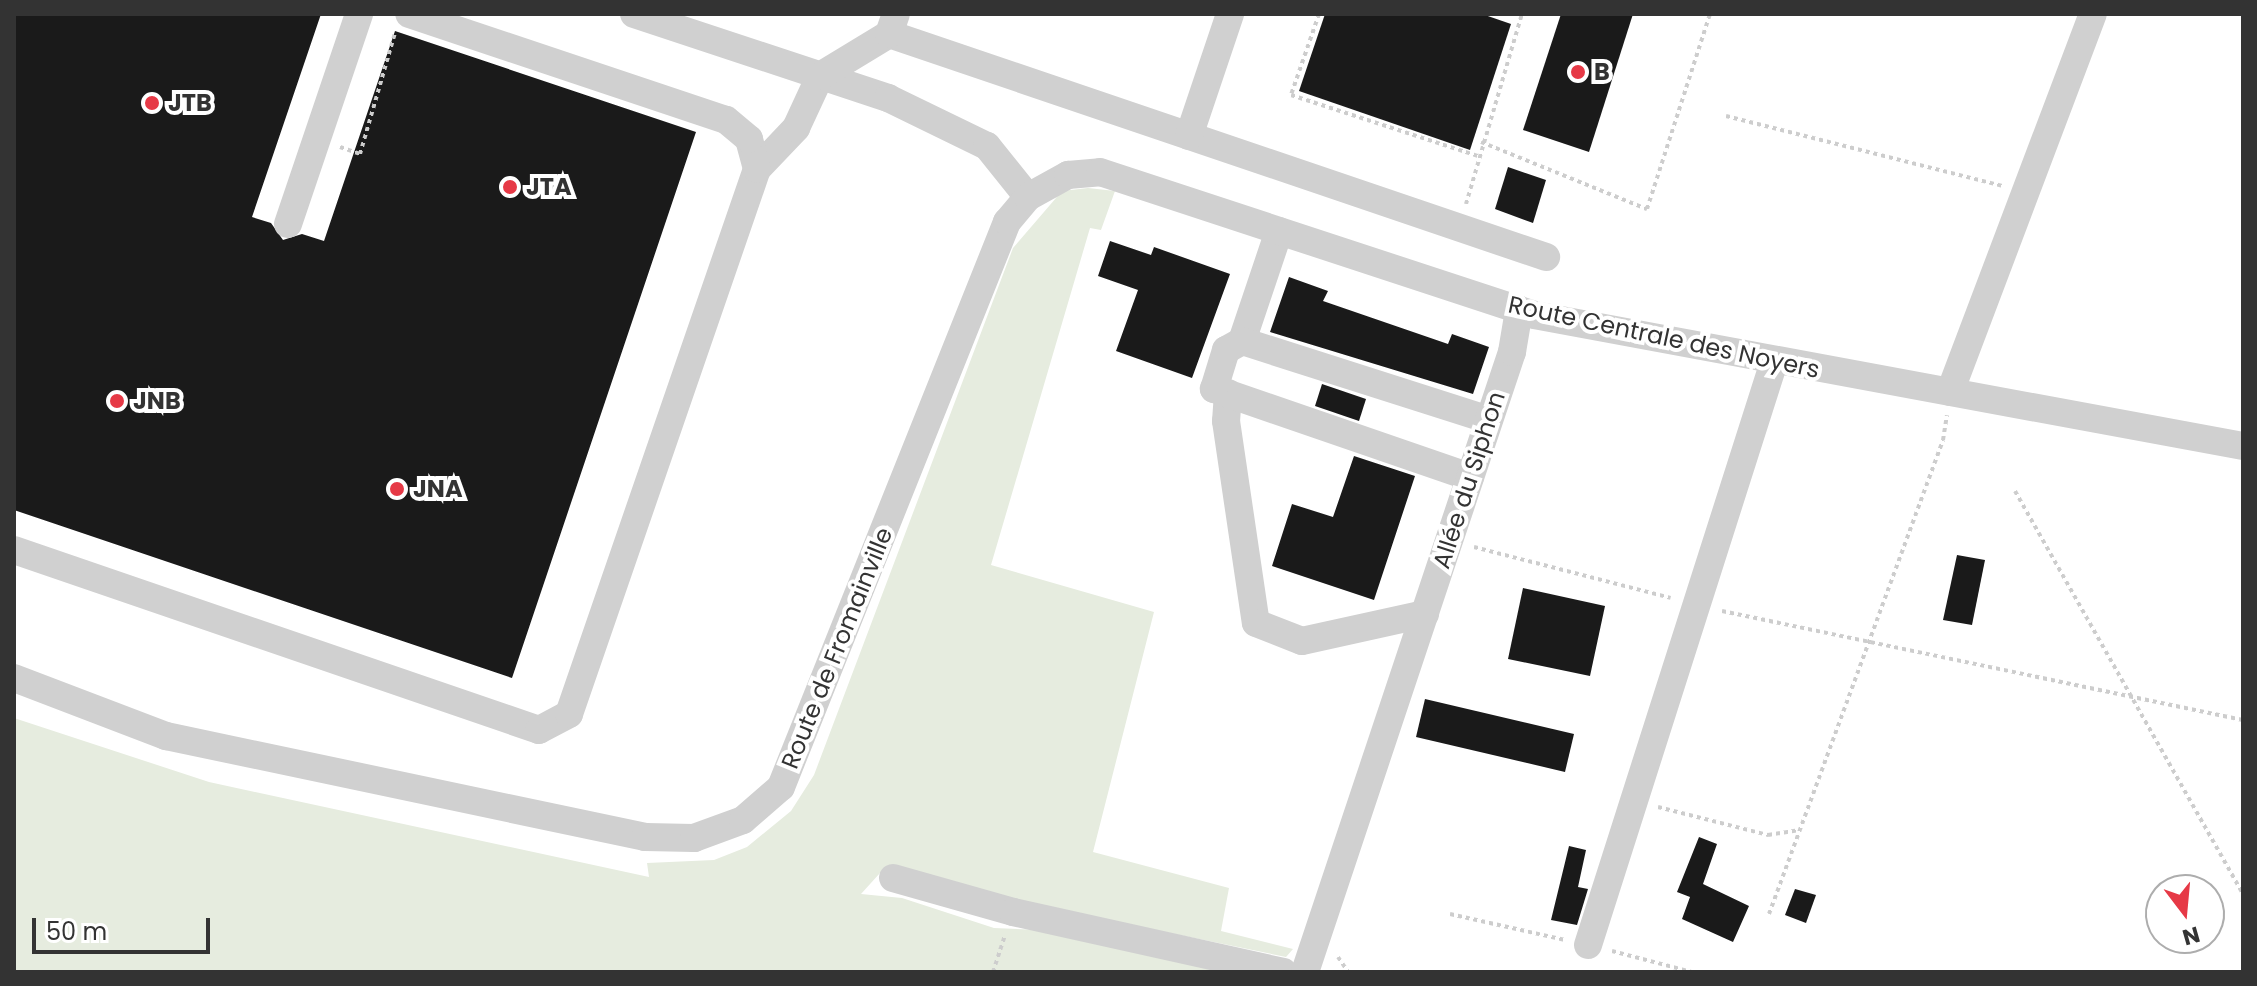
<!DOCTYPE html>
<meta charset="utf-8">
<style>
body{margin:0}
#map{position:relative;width:2257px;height:986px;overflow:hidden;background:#fff;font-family:Poppins,sans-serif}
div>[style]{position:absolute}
.green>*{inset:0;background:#e6ecdf}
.building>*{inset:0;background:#1a1a1a}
.path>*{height:4px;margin-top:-2px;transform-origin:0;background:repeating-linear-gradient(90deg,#cdcdcd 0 4px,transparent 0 8px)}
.minor>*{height:28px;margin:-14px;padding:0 14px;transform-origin:14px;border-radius:14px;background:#d0d0d0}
.dots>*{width:22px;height:22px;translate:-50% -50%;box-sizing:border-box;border:4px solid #fff;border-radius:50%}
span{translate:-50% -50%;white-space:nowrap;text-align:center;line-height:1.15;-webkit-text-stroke:8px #fff;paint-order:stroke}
.poi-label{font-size:24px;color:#333;font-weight:700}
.left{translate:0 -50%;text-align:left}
.street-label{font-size:24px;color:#333}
.frame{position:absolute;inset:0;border:16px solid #333;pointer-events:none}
.north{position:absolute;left:2145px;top:874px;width:80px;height:80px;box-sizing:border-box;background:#fff;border:2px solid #adadad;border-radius:50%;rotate:164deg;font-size:22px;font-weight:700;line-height:32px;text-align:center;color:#333}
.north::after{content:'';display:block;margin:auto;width:28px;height:36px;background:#e63946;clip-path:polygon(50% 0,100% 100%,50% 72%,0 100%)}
.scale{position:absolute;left:32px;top:918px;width:178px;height:36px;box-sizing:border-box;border:4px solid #333;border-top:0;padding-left:10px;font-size:24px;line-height:28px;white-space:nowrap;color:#333;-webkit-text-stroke:6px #fff;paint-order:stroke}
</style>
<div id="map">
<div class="green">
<i style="clip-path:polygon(1088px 188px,1115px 191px,1101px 230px,1090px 228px,991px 565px,1154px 612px,1093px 852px,1229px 888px,1221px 931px,1293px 949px,1286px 957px,880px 873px,861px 894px,902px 898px,994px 928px,1041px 930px,1234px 972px,14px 972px,14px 718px,209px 782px,649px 877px,647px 863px,714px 860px,747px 847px,791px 811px,814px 775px,1013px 248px,1062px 191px)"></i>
</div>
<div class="building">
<i style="clip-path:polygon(14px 14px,321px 14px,252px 217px,271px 223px,283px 240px,302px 234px,324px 241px,395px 31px,696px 132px,512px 678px,14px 510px)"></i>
<i style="clip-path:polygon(1325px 14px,1482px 14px,1511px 24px,1470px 150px,1299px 91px)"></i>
<i style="clip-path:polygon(1561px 14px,1633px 14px,1589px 152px,1523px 130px)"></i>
<i style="clip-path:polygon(1508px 167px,1546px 180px,1533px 223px,1495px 209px)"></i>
<i style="clip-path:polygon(1110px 241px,1151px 255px,1154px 247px,1230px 274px,1192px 378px,1116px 351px,1138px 290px,1098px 276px)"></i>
<i style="clip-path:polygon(1289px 277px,1328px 291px,1323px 301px,1448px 344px,1452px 334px,1489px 347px,1473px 394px,1270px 332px)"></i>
<i style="clip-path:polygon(1322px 384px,1366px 399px,1359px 421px,1315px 406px)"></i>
<i style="clip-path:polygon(1354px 456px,1415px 476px,1374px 600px,1272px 566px,1292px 504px,1333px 517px)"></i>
<i style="clip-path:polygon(1957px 555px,1985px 560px,1972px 625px,1943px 620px)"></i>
<i style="clip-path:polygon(1523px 588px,1605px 606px,1590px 676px,1508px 659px)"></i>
<i style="clip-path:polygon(1425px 699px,1574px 734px,1565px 772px,1416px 737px)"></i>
<i style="clip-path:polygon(1699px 837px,1717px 844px,1703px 884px,1749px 906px,1733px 942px,1682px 919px,1690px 897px,1677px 892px)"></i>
<i style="clip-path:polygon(1569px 846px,1586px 850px,1578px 887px,1588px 889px,1577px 925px,1551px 920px)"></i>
<i style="clip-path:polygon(1795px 889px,1816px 895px,1806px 923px,1785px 915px)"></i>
</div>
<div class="path">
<i style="left:1319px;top:14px;width:86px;rotate:109.1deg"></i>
<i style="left:1291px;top:95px;width:197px;rotate:18.1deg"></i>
<i style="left:1726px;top:116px;width:286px;rotate:14.2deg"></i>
<i style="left:1481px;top:142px;width:179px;rotate:22deg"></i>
<i style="left:1647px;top:209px;width:205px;rotate:-72.1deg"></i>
<i style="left:340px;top:147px;width:21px;rotate:19deg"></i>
<i style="left:360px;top:154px;width:126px;rotate:-73.9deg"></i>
<i style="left:1466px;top:204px;width:198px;rotate:-73.6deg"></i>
<i style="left:2015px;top:491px;width:463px;rotate:60.5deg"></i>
<i style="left:1474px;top:547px;width:203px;rotate:14.5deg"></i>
<i style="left:1722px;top:611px;width:532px;rotate:11.82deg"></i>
<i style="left:1658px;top:807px;width:114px;rotate:14.3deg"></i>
<i style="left:1768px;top:835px;width:32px;rotate:-9deg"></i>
<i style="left:1450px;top:914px;width:118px;rotate:12.7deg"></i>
<i style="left:1769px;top:914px;width:505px;rotate:-69.84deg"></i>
<i style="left:1943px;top:440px;width:25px;rotate:-81deg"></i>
<i style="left:1612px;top:951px;width:83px;rotate:14.7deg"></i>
<i style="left:1338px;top:957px;width:18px;rotate:56deg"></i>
<i style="left:993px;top:972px;width:38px;rotate:-72deg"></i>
</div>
<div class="minor">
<i style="left:634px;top:14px;width:268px;rotate:18.3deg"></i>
<i style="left:888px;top:98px;width:110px;rotate:25.9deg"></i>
<i style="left:987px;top:146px;width:65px;rotate:51.2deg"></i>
<i style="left:889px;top:34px;width:694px;rotate:18.75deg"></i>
<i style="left:1189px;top:136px;width:129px;rotate:-71.4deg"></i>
<i style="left:757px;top:169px;width:57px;rotate:-46.4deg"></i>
<i style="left:796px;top:128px;width:57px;rotate:-65.2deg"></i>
<i style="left:820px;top:76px;width:81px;rotate:-31.3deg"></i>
<i style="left:889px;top:34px;width:21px;rotate:-71deg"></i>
<i style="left:288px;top:224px;width:222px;rotate:-71.3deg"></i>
<i style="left:1242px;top:341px;width:116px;rotate:-71.4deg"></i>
<i style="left:1950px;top:392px;width:404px;rotate:-69.3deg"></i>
<i style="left:1228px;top:393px;width:28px;rotate:94deg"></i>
<i style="left:1226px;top:421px;width:204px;rotate:81.6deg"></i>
<i style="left:1256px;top:623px;width:49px;rotate:21.4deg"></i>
<i style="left:1302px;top:641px;width:126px;rotate:-12.4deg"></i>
<i style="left:1470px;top:477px;width:271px;rotate:-161deg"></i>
<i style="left:1214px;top:389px;width:41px;rotate:-72.9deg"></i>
<i style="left:1226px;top:350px;width:18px;rotate:-29deg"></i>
<i style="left:1242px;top:341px;width:259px;rotate:17.7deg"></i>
<i style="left:14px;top:550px;width:555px;rotate:18.92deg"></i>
<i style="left:539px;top:730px;width:34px;rotate:-28deg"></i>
<i style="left:569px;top:714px;width:577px;rotate:-70.97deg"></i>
<i style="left:757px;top:169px;width:31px;rotate:-105deg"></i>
<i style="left:749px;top:139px;width:30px;rotate:-140deg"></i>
<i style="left:726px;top:120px;width:334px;rotate:-161.5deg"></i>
<i style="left:14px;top:678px;width:163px;rotate:20.9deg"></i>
<i style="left:166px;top:736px;width:490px;rotate:11.9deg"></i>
<i style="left:645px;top:837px;width:49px;rotate:1.2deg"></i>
<i style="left:694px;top:838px;width:52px;rotate:-20.2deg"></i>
<i style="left:743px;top:820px;width:50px;rotate:-41deg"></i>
<i style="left:781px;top:787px;width:609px;rotate:-68.2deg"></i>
<i style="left:1007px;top:222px;width:33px;rotate:-50deg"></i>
<i style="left:1028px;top:197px;width:46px;rotate:-28.8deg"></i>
<i style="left:1068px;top:175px;width:32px;rotate:-5deg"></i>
<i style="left:1100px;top:172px;width:457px;rotate:18.2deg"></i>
<i style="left:1534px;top:315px;width:721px;rotate:10.47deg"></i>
<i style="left:893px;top:878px;width:125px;rotate:15.8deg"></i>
<i style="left:1013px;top:912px;width:277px;rotate:12.5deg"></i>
<i style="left:1588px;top:945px;width:612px;rotate:-72.31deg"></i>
<i style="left:1305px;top:972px;width:654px;rotate:-71.54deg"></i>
<i style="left:1512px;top:352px;width:43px;rotate:-80.5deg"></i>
</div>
<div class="dots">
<i style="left:1578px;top:72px;background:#e63946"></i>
<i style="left:152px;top:103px;background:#e63946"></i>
<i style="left:510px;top:187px;background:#e63946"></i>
<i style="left:117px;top:401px;background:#e63946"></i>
<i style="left:397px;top:489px;background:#e63946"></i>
</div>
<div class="poi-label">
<span class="left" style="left:1594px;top:72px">B</span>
<span class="left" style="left:168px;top:103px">JTB</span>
<span class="left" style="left:526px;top:187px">JTA</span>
<span class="left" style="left:133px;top:401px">JNB</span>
<span class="left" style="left:413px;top:489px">JNA</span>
</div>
<div class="street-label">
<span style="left:1664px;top:337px;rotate:12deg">Route Centrale des Noyers</span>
<span style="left:1469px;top:480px;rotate:-72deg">Allée du Siphon</span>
<span style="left:837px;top:648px;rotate:-68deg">Route de Fromainville</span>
</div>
<div class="frame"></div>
<div class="north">N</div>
<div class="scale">50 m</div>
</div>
